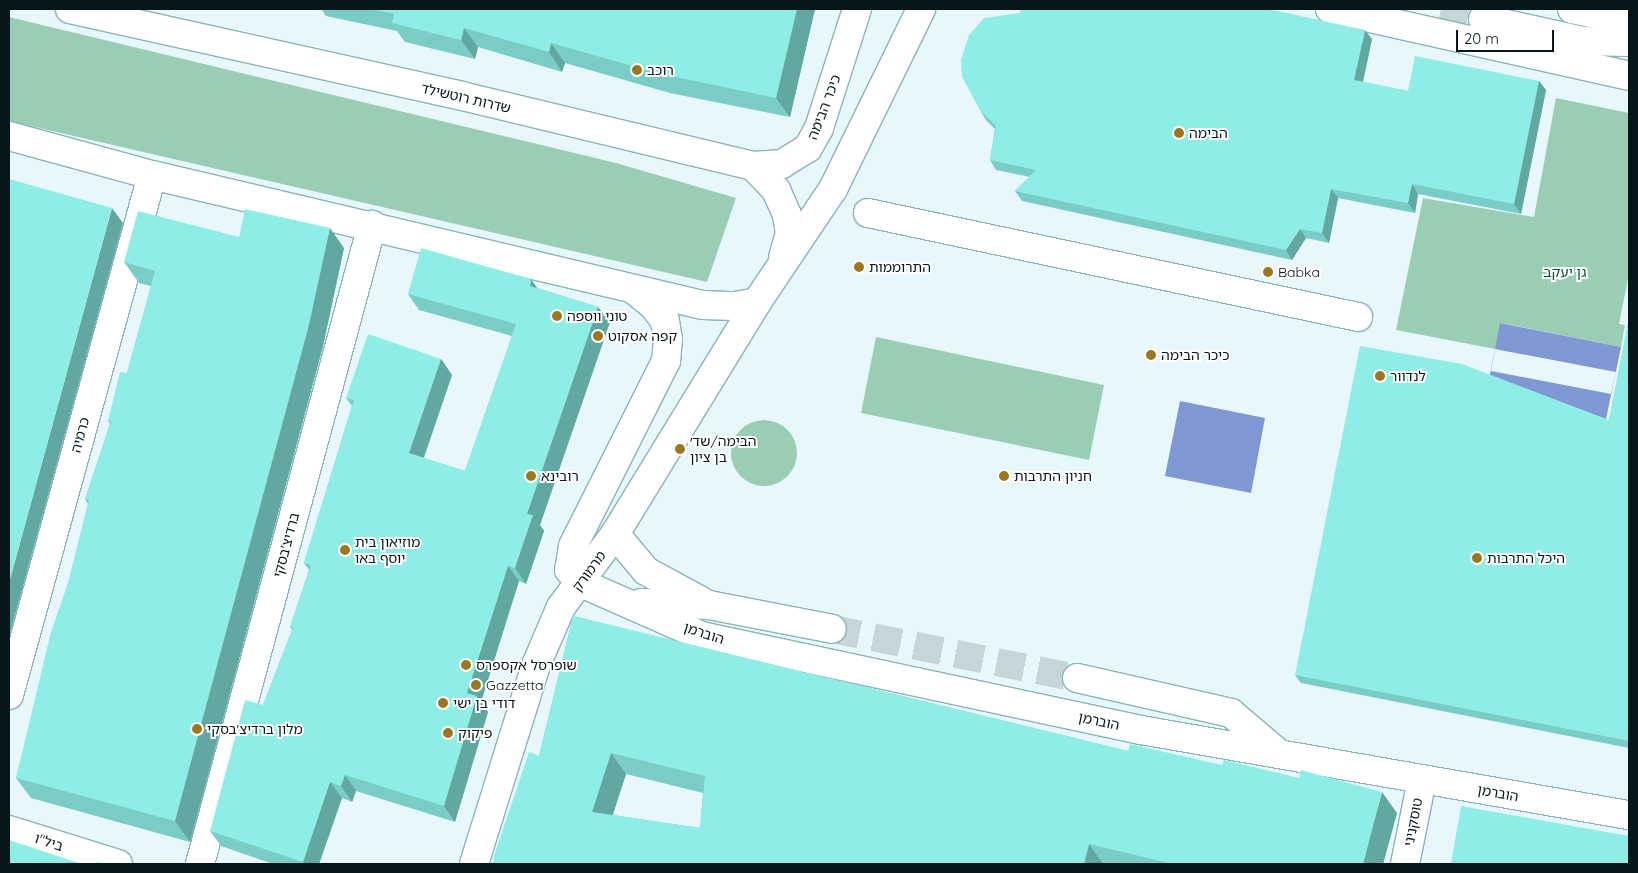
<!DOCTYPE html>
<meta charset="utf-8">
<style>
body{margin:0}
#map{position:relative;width:1638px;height:873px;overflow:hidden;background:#e7f7fc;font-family:Quicksand,"Noto Sans Hebrew",sans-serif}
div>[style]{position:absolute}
.green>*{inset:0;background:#99ceb4}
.round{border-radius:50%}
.water>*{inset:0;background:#7f98d3}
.pier>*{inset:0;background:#e7f7fc}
.minor-tunnel>*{height:28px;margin-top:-14px;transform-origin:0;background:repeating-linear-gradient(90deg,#c5d5da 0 28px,transparent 0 42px)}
.roads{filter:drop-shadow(1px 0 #8ab3bd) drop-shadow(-1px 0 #8ab3bd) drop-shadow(0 1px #8ab3bd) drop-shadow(0 -1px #8ab3bd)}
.minor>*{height:28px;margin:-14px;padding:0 14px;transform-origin:14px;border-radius:14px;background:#fff}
.wall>*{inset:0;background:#7acdc6}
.shaded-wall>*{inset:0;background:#63a7a1}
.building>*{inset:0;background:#8eeee6}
.dots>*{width:14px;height:14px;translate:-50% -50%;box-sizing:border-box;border:2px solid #fff;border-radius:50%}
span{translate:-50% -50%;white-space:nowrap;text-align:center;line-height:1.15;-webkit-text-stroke:4px #fff;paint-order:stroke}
.poi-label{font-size:14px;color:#06161a}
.left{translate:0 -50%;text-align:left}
.street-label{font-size:14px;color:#06161a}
.park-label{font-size:14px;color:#0e4c35}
.frame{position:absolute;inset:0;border:10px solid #06161a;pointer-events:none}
.scale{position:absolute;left:1456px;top:30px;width:98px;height:22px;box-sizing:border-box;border:2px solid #06161a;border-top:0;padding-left:6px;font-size:15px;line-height:18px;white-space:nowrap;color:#06161a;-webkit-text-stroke:4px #fff;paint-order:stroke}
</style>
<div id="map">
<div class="green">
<i style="clip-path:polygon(9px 17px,616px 163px,736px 198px,707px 282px,9px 121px)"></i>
<i style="clip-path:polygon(1556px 98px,1629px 113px,1629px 274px,1619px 324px,1625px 325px,1621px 347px,1501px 323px,1495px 349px,1396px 330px,1423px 198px,1534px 217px)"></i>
<i style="clip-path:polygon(876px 337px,1104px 385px,1089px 460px,861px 413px)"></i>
<i class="round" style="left:731px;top:420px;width:66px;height:66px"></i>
</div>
<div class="water">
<i style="clip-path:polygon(1500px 323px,1621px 347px,1606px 419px,1486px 395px)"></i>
<i style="clip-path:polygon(1180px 401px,1265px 418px,1251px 493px,1165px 476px)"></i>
</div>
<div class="pier">
<i style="clip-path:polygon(1495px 349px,1616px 372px,1611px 394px,1491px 371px)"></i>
</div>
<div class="minor-tunnel">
<i style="left:1441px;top:9px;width:43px;rotate:13.4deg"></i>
<i style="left:832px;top:629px;width:250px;rotate:11.3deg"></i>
</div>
<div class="roads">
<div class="minor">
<i style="left:70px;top:9px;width:402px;rotate:12.5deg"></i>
<i style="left:462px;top:96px;width:299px;rotate:13.5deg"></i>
<i style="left:753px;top:166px;width:33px;rotate:46deg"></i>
<i style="left:776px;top:190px;width:27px;rotate:66deg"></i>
<i style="left:787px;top:215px;width:18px;rotate:81deg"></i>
<i style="left:790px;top:233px;width:25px;rotate:106deg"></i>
<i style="left:1330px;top:9px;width:306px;rotate:12.6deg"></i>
<i style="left:1572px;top:9px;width:58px;rotate:11.9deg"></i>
<i style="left:1483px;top:19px;width:102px;rotate:12.4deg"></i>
<i style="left:1583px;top:41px;width:46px;rotate:1.2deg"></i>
<i style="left:9px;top:136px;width:148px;rotate:15.3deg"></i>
<i style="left:152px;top:175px;width:566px;rotate:13.28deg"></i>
<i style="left:703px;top:305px;width:32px;rotate:2deg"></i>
<i style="left:735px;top:306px;width:22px;rotate:-10deg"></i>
<i style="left:753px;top:166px;width:29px;rotate:-4deg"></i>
<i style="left:782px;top:164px;width:31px;rotate:-32deg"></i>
<i style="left:808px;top:148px;width:23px;rotate:-61deg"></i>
<i style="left:819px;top:128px;width:125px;rotate:-72.3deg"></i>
<i style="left:868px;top:213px;width:501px;rotate:11.98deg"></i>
<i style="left:633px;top:289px;width:26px;rotate:39deg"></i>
<i style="left:653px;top:305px;width:20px;rotate:53deg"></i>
<i style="left:665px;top:321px;width:18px;rotate:81deg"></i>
<i style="left:668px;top:339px;width:22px;rotate:95deg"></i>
<i style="left:666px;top:361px;width:207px;rotate:116.7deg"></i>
<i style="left:573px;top:546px;width:24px;rotate:99deg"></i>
<i style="left:569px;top:570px;width:18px;rotate:47deg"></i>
<i style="left:581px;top:583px;width:132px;rotate:23.7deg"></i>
<i style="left:702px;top:636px;width:449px;rotate:12.1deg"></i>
<i style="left:1141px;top:730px;width:495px;rotate:9.9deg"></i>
<i style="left:615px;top:534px;width:48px;rotate:50deg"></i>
<i style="left:646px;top:571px;width:63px;rotate:28.6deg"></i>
<i style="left:641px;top:603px;width:68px;rotate:1.7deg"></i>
<i style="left:709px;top:605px;width:125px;rotate:11deg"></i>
<i style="left:1077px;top:678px;width:158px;rotate:12.8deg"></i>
<i style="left:1231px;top:713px;width:59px;rotate:40.2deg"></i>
<i style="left:9px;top:695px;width:539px;rotate:-74.62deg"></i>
<i style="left:9px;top:830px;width:114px;rotate:17.3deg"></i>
<i style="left:200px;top:864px;width:662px;rotate:-74.93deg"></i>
<i style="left:474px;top:864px;width:208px;rotate:-72.7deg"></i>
<i style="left:536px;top:665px;width:63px;rotate:-66.7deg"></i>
<i style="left:561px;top:607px;width:91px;rotate:-53.5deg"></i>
<i style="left:615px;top:534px;width:272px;rotate:-58.5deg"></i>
<i style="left:757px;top:302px;width:136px;rotate:-56.1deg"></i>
<i style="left:833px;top:189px;width:200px;rotate:-63.9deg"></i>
<i style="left:1405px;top:864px;width:86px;rotate:-78.6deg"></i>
</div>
</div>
<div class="wall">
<i style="clip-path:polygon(316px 9px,815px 9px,790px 117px,670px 93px,565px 63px,562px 72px,478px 47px,475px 59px,405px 42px,397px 31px,326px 16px,322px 10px)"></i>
<i style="clip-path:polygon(1372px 39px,1363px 82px,1408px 91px,1539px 81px,1546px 90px,1521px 214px,1418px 194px,1415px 213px,1338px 198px,1329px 243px,1306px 238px,1292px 260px,1022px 201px,1015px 191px,1030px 177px,996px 170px,990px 160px,995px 129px,986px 120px,980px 110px)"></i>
<i style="clip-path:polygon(239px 237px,344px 248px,323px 346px,190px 842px,31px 798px,16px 778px,69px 580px,88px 504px,85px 499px,110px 424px,108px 421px,127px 373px,151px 286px,139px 283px,124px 262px)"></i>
<i style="clip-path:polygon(537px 288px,598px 307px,610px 322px,540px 525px,544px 531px,526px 584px,519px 581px,481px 702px,488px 712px,455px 822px,356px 791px,352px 802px,342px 798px,319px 864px,273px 864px,221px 846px,210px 831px,263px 705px,292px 630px,290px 627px,309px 570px,304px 563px,352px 406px,346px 398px,441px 359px,452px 375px,424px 458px,465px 471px,512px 336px,419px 310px,408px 294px)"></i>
<i style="clip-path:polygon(1629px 319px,1629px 748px,1301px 683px,1295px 675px,1609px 420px)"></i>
<i style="clip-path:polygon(evenodd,573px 616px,1128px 751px,1397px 813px,1383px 864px,493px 864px,539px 756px,573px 616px,626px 774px,703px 793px,700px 828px,612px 815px,626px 774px)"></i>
</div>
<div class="shaded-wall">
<i style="clip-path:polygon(797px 9px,815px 9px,790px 117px,776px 98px)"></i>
<i style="clip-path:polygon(464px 28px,478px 47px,475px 59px,461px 40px)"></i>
<i style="clip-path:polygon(1365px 30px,1372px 39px,1361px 90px,1354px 80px)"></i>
<i style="clip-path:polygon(551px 43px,565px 63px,562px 72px,549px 52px)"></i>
<i style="clip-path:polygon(1539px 81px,1546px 90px,1521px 214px,1514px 204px)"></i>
<i style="clip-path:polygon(1412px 184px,1418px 194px,1415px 213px,1408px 203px)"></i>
<i style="clip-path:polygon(1331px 189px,1338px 198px,1329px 243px,1322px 233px)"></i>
<i style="clip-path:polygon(112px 208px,123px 223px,9px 637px,9px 583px)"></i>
<i style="clip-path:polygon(330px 228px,344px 248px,323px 346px,190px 842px,175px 821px)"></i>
<i style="clip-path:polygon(1300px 229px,1306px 238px,1292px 260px,1286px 250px)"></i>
<i style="clip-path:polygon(531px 279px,542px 295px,530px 286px)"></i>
<i style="clip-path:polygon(598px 307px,610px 322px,540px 525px,544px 531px,526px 584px,515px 568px,527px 514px)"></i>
<i style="clip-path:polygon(441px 359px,452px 375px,420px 468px,409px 453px)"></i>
<i style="clip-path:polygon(508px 566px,519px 581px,481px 702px,488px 712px,455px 822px,444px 806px,467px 693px)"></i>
<i style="clip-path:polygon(611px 753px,626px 774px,607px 833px,592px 812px)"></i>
<i style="clip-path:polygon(345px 775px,356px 791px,352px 802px,341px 786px)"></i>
<i style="clip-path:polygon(330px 782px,342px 798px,319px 864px,304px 864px,303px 862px)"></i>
<i style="clip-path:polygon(1382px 792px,1397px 813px,1383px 864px,1363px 864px)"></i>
<i style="clip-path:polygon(1089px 844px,1103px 864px,1084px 864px)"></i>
</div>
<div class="building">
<i style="clip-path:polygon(371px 9px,797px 9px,776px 98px,657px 73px,551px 43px,549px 52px,464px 28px,461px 40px,392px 23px,394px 14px)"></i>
<i style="clip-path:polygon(1021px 9px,1268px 9px,1365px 30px,1354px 80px,1408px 91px,1415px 56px,1539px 81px,1514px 204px,1412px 184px,1408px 203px,1331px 189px,1322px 233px,1300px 229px,1286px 250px,1015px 191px,1036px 170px,990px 160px,996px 126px,980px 110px,962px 77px,961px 60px,969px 35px,984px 18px,1020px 13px)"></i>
<i style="clip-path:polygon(9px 179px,112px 208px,9px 583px)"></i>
<i style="clip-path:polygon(245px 209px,330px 228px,309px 325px,175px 821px,16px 778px,51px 632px,69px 580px,89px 500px,85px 499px,111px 422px,108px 421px,120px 372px,127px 373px,155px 271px,124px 262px,138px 211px,239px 237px)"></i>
<i style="clip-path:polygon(421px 248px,531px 279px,530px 286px,598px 307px,527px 514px,533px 515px,515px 568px,508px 566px,467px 693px,477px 696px,444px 806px,345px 775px,341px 786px,330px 782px,303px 862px,210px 831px,245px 700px,263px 705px,293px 628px,290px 627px,311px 565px,304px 563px,354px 400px,346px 398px,368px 334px,441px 359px,409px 453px,465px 471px,516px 324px,408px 294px)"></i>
<i style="clip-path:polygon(1629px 319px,1629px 741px,1295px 675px,1360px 346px,1462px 364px,1609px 420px)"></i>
<i style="clip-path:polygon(evenodd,573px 616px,1128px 751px,1130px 744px,1222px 765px,1224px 760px,1299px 778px,1301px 770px,1382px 792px,1363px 864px,1173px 864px,1089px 844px,1084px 864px,493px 864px,494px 856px,529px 752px,539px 756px,573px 616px,611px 753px,705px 776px,700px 828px,592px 812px,611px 753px)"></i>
<i style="clip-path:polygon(1461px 806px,1629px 836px,1629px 864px,1451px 864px)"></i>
<i style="clip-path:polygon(9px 840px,82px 864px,9px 864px)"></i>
<i style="clip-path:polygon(97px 862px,107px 864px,108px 864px,96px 864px)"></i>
</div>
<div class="dots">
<i style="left:637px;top:70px;background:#9a7822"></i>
<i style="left:1179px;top:133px;background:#9a7822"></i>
<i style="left:859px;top:267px;background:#9a7822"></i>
<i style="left:1268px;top:272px;background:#9a7822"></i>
<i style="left:557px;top:316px;background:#9a7822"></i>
<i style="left:598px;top:336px;background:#9a7822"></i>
<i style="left:1151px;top:355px;background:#9a7822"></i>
<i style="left:1380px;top:376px;background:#9a7822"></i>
<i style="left:680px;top:449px;background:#9a7822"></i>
<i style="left:531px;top:476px;background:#9a7822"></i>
<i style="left:1004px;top:476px;background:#9a7822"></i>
<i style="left:345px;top:550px;background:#9a7822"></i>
<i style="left:1477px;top:558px;background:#9a7822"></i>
<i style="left:466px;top:665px;background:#9a7822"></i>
<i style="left:476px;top:685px;background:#9a7822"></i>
<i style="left:443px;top:703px;background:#9a7822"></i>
<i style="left:197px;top:729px;background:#9a7822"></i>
<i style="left:448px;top:733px;background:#9a7822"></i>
</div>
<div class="poi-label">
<span class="left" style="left:647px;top:70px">רוכב</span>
<span class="left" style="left:1189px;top:133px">הבימה</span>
<span class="left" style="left:869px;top:267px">התרוממות</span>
<span class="left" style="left:1278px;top:272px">Babka</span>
<span class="left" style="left:567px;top:316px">טוני ווספה</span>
<span class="left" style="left:608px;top:336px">קפה אסקוט</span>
<span class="left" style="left:1161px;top:355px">כיכר הבימה</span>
<span class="left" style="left:1390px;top:376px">לנדוור</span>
<span class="left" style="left:690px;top:449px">הבימה/שד׳<br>בן ציון</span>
<span class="left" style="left:541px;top:476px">רובינא</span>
<span class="left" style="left:1014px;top:476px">חניון התרבות</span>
<span class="left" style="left:355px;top:550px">מוזיאון בית<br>יוסף באו</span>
<span class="left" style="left:1487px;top:558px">היכל התרבות</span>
<span class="left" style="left:476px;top:665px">שופרסל אקספרס</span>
<span class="left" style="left:486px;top:685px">Gazzetta</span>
<span class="left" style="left:453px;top:703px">דודי בן ישי</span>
<span class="left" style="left:207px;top:729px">מלון ברדיצ'בסקי</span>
<span class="left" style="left:458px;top:733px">פיקוק</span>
</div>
<div class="street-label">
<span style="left:466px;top:98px;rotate:13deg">שדרות רוטשילד</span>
<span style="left:824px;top:107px;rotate:-69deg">כיכר הבימה</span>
<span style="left:80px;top:435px;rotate:-75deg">כרמיה</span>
<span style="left:286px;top:545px;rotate:-75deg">ברדיצ'בסקי</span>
<span style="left:589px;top:571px;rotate:-54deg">מרמורק</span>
<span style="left:704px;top:633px;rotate:18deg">הוברמן</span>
<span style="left:1099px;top:721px;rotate:12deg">הוברמן</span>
<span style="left:1498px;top:793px;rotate:10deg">הוברמן</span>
<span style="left:1413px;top:822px;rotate:-79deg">טוסקניני</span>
<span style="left:49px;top:842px;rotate:18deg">ביל"ו</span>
</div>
<div class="park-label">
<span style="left:1565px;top:272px">גן יעקב</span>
</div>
<div class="frame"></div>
<div class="scale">20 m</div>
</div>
